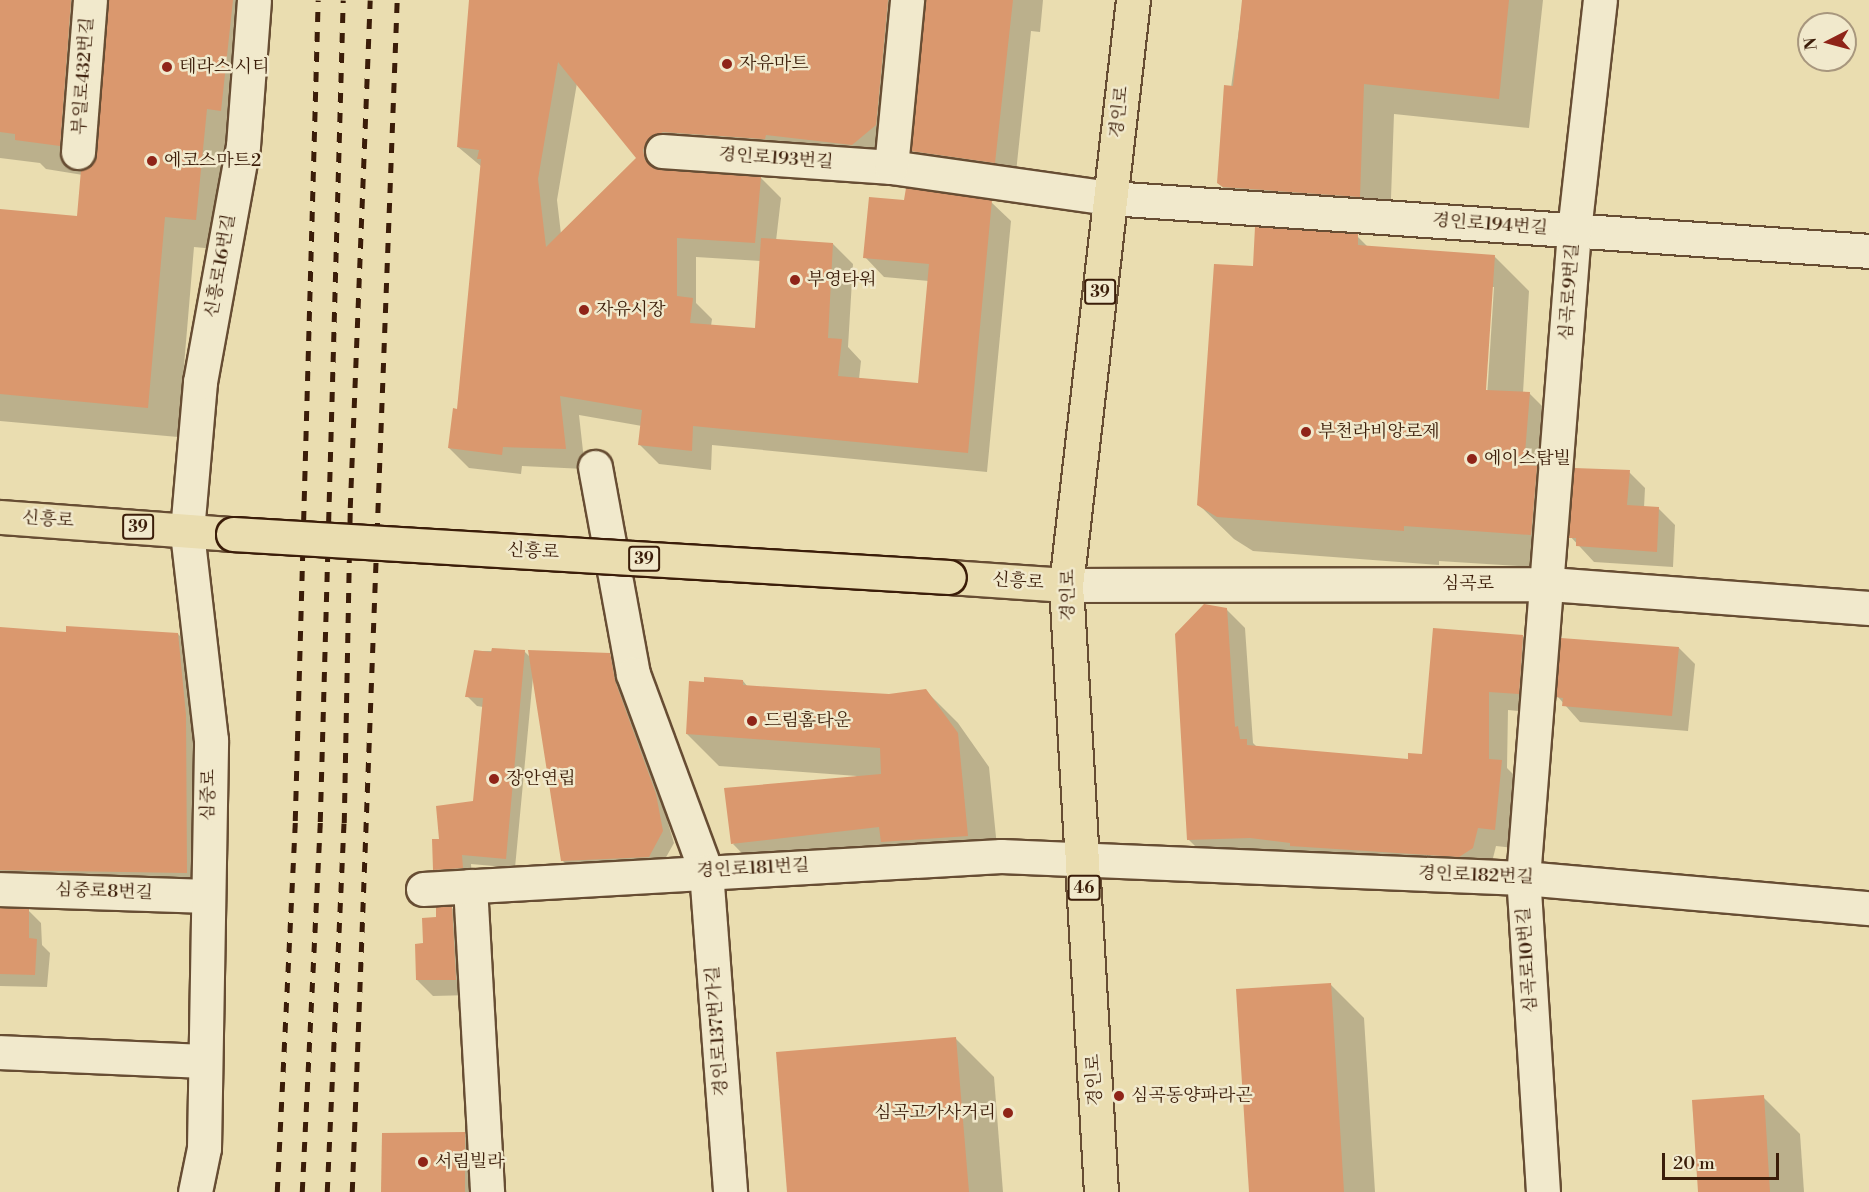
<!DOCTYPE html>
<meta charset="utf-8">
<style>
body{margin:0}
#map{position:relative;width:1869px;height:1192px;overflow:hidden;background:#eaddb0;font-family:"Libre Bodoni","Noto Serif KR",serif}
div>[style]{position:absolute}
.shadow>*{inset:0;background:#0003}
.building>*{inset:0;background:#da986e}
.roads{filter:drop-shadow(2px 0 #674d33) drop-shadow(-2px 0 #674d33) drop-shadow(0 2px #674d33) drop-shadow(0 -2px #674d33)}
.minor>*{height:33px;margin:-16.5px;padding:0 16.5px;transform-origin:16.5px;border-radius:16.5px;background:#f1e9cc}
.major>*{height:33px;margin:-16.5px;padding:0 16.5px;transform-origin:16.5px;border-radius:16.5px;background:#eaddb0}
.rail>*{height:4.5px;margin-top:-2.25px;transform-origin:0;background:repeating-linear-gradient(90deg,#3b1d09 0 10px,transparent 0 20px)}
.bridges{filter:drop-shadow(2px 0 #3b1d09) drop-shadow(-2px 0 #3b1d09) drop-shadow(0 2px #3b1d09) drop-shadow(0 -2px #3b1d09)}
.major-bridge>*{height:33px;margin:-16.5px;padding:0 16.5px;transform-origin:16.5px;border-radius:16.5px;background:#eaddb0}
.dots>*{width:16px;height:16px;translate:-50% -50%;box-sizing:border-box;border:3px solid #f1e9cc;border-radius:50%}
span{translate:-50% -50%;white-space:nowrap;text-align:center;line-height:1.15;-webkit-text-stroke:5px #f1e9cc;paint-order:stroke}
.shield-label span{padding:2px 4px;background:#f1e9cc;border:2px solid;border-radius:4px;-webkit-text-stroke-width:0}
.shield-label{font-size:16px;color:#3b1d09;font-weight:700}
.poi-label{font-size:18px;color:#3b1d09}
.left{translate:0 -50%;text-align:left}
.right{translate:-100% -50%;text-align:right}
.street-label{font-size:18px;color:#3b1d09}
.north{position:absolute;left:1797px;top:12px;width:60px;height:60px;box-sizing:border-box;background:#f1e9cc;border:2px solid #a8977e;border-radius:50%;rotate:264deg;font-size:16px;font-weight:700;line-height:24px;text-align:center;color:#3b1d09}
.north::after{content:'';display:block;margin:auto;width:21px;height:27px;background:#8f2418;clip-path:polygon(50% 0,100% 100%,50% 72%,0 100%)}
.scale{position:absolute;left:1662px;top:1153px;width:117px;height:27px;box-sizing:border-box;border:3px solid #3b1d09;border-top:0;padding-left:8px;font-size:18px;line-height:21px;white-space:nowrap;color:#3b1d09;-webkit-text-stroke:4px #f1e9cc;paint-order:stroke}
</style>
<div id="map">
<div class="shadow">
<i style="clip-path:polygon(evenodd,0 0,264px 0,226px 250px,194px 247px,178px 437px,0 421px,0 210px,79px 217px,83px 175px,46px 169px,40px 163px,0 158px,0 0,109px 17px,98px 154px,90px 167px,101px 29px,109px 17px)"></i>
<i style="clip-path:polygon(evenodd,470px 0,1043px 0,1040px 32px,1031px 31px,1015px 182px,933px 170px,913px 150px,927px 1px,912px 8px,895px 144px,872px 165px,673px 154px,663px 169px,761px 178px,781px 198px,776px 241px,833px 244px,853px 264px,848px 347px,861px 361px,859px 379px,919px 385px,929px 281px,884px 277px,865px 257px,906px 202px,991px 202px,1011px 221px,987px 472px,712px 445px,711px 470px,659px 464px,639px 444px,642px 426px,579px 415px,585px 469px,522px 466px,521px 474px,469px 468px,449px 448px,458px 410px,482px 167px,458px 147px,470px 0,577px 83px,638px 158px,561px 234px,557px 200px,577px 83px,470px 0,696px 257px,761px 261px,756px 330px,711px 326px,712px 319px,696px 303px,696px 257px)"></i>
<i style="clip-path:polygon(1243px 0,1543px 0,1529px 128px,1394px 114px,1390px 226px,1249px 213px,1218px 183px)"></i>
<i style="clip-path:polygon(evenodd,1357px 236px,1369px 248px,1494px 256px,1529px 291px,1523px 393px,1529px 393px,1564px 428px,1559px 490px,1573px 504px,1629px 472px,1645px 488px,1644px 508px,1658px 508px,1675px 525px,1673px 567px,1594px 562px,1569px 535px,1566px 569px,1439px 561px,1439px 565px,1253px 551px,1234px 539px,1198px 504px,1254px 267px,1357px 236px,1491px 287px,1494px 287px,1487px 397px,1484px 397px,1491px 287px)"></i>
<i style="clip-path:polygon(1226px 609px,1245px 628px,1253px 743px,1257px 747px,1409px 760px,1424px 756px,1523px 636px,1542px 655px,1537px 713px,1508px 710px,1507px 768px,1520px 781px,1514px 848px,1496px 846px,1491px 866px,1207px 858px,1188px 839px)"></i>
<i style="clip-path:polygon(0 629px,67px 634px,178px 634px,191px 648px,199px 729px,199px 885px,0 891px)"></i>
<i style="clip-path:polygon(1679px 648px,1695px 664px,1688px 731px,1580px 722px,1558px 697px)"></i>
<i style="clip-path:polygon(475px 651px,524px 651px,531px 658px,609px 655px,621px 666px,674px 843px,660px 868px,574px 872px,562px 860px,533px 677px,515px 868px,471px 864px,472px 877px,445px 879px,435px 869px,440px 840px,474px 802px,483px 707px,477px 706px,467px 696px)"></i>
<i style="clip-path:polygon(743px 681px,748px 687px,889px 695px,926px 691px,958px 723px,989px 767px,999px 867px,764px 876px,733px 844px,857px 776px,719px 766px,687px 734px)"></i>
<i style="clip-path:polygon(0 907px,28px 910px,41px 923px,42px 945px,50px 953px,47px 987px,0 986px)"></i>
<i style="clip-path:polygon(452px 908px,468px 924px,472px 995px,433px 996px,417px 980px,424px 945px,438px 919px)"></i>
<i style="clip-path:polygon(1330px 984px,1364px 1018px,1375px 1192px,1250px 1192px)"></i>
<i style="clip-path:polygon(956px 1039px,994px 1077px,1003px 1192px,788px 1192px)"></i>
<i style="clip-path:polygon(1763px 1097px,1800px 1134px,1804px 1192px,1700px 1192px)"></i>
<i style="clip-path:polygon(464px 1134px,490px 1159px,490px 1192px,381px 1192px)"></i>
</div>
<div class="building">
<i style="clip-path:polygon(0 0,71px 0,60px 146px,15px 140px,15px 134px,0 132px)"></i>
<i style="clip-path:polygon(108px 0,233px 0,221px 111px,207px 109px,196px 220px,165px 217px,148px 408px,0 394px,0 209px,77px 216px,81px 170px,93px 163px,97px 153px)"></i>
<i style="clip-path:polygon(evenodd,469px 0,888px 0,876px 125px,852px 145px,766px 135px,765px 139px,663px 132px,647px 140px,643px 150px,645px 160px,660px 170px,761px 177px,755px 243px,677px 238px,677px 296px,693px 298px,690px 323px,755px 328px,761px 238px,833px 243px,828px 338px,842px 339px,838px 376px,918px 383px,929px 264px,863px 258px,869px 197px,904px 200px,906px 188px,992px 200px,968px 453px,693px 426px,692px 451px,638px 445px,642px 410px,560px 396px,566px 449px,503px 447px,502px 455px,448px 448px,453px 408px,457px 409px,481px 159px,477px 159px,479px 150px,457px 147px,469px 0,558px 62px,636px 158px,546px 247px,538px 179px,558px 62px)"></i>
<i style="clip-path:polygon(925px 0,1013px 0,995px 163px,911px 151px)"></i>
<i style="clip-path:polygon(1242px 0,1509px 0,1499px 99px,1364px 84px,1360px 197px,1223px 187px,1217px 183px,1224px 85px,1233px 86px)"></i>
<i style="clip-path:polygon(1255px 227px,1358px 234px,1358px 245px,1495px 255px,1486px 390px,1530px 392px,1524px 465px,1537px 466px,1531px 535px,1404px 526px,1404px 531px,1217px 517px,1197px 505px,1214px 264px,1253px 266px)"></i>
<i style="clip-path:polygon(1574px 468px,1630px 470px,1627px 505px,1659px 507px,1657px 552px,1576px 546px,1576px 538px,1569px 538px)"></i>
<i style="clip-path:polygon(1204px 604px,1227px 608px,1235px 727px,1238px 726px,1240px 739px,1247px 739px,1247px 745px,1408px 759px,1408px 753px,1422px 754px,1433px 628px,1523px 635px,1519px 694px,1489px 692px,1489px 759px,1502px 760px,1495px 830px,1478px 828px,1473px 848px,1459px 857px,1290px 846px,1290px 843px,1250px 838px,1187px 840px,1175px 634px)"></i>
<i style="clip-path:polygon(66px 626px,178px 633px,186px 715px,187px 873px,0 870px,0 627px,66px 632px)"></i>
<i style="clip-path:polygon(1561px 638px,1679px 647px,1672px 716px,1562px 706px,1563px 698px,1556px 697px)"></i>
<i style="clip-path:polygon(492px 648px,525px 650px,506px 859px,462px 855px,463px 868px,433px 870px,432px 839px,439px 839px,436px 806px,473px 801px,483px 698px,465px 697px,474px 650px,491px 652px)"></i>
<i style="clip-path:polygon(528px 650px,610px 653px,615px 681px,656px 794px,663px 831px,649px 857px,561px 861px)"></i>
<i style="clip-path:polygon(704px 677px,743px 680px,743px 685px,819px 690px,889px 694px,926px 689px,958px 733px,968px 836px,881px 842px,879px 827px,731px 844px,724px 788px,881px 774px,880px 748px,686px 734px,689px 681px,704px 682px)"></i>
<i style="clip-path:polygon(452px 906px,456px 980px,416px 980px,415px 944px,423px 943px,422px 918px,436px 917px,436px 907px)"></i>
<i style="clip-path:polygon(0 908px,29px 909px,29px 938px,37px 939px,35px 975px,0 974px)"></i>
<i style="clip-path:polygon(1331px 983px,1344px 1192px,1249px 1192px,1236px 989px)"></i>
<i style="clip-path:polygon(956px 1037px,969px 1192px,787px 1192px,776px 1052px)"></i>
<i style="clip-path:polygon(1764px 1095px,1770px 1192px,1698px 1192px,1692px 1100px)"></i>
<i style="clip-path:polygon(465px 1132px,465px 1192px,381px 1192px,382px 1133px)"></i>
</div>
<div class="roads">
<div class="minor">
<i style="left:662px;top:151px;width:230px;rotate:4deg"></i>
<i style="left:891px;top:167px;width:221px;rotate:8.1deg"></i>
<i style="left:1110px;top:198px;width:761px;rotate:3.99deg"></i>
<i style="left:78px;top:152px;width:152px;rotate:-85.5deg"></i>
<i style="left:891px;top:167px;width:168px;rotate:-84.5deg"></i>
<i style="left:595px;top:467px;width:210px;rotate:79.6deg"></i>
<i style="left:633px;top:674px;width:210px;rotate:69.7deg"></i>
<i style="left:706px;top:871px;width:322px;rotate:85.7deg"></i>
<i style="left:1066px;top:585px;width:483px;rotate:-0.1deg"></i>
<i style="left:1549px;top:584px;width:321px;rotate:4.3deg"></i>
<i style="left:470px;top:886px;width:306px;rotate:86.8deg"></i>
<i style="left:0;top:889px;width:207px;rotate:1.9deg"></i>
<i style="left:423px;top:889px;width:579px;rotate:-3.27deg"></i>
<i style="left:1001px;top:856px;width:522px;rotate:2.41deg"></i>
<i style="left:1523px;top:878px;width:347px;rotate:5deg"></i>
<i style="left:0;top:1052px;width:205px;rotate:2.5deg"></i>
<i style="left:195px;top:1192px;width:45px;rotate:-78.4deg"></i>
<i style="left:204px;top:1148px;width:408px;rotate:-89deg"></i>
<i style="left:211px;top:740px;width:210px;rotate:-96.6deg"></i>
<i style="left:187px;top:531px;width:150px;rotate:-85deg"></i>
<i style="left:200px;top:382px;width:240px;rotate:-79.7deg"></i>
<i style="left:243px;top:146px;width:146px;rotate:-85.7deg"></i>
<i style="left:1543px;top:1192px;width:315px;rotate:-93.6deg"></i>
<i style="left:1523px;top:878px;width:649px;rotate:-85.49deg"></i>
<i style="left:1574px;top:231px;width:232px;rotate:-83.6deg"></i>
</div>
<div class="major">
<i style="left:0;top:517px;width:234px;rotate:4.2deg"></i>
<i style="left:949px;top:577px;width:117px;rotate:3.9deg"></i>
<i style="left:1101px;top:1192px;width:608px;rotate:-93.3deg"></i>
<i style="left:1066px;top:585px;width:589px;rotate:-83.47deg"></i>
</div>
</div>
<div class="rail">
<i style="left:277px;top:1192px;width:371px;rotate:-87.2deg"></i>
<i style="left:295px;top:821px;width:821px;rotate:-88.4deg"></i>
<i style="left:302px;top:1192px;width:370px;rotate:-87.2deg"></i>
<i style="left:320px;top:822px;width:822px;rotate:-88.4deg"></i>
<i style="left:327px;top:1192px;width:369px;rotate:-87.4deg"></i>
<i style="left:344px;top:823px;width:315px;rotate:-88.9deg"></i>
<i style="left:350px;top:508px;width:508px;rotate:-87.75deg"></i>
<i style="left:352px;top:1192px;width:1193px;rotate:-87.84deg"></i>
</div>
<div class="bridges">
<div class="major-bridge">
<i style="left:233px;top:534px;width:717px;rotate:3.44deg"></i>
</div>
</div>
<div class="dots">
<i style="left:727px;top:64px;background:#8f2418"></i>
<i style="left:167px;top:67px;background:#8f2418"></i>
<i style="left:152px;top:161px;background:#8f2418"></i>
<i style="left:795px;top:280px;background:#8f2418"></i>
<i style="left:584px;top:310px;background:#8f2418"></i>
<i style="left:1306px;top:432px;background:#8f2418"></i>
<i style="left:1472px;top:459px;background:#8f2418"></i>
<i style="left:752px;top:721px;background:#8f2418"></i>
<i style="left:494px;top:779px;background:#8f2418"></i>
<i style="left:1119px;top:1096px;background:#8f2418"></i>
<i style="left:1008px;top:1113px;background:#8f2418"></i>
<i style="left:423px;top:1162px;background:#8f2418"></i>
</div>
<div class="shield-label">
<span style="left:1100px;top:292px">39</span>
<span style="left:138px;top:527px">39</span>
<span style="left:644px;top:559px">39</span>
<span style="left:1084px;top:888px">46</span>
</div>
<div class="poi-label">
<span class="left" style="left:739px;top:64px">자유마트</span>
<span class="left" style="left:179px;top:67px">테라스 시티</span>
<span class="left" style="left:164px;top:161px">에코스마트2</span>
<span class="left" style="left:807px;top:280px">부영타워</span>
<span class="left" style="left:596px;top:310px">자유시장</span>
<span class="left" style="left:1318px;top:432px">부천라비앙로제</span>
<span class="left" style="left:1484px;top:459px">에이스탑빌</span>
<span class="left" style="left:764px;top:721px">드림홈타운</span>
<span class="left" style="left:506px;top:779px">장안연립</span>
<span class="left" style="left:1131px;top:1096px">심곡동양파라곤</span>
<span class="right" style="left:996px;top:1113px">심곡고가사거리</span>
<span class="left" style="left:435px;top:1162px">서림빌라</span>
</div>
<div class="street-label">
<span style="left:84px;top:76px;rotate:-86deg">부일로432번길</span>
<span style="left:1120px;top:112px;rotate:-84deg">경인로</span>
<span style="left:776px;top:159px;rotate:4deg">경인로193번길</span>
<span style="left:1490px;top:225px;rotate:4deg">경인로194번길</span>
<span style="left:221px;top:266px;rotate:-80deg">신흥로16번길</span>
<span style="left:1570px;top:292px;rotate:-86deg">심곡로9번길</span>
<span style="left:48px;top:520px;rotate:4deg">신흥로</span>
<span style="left:533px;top:552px;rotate:3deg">신흥로</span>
<span style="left:1018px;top:582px;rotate:4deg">신흥로</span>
<span style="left:1468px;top:584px">심곡로</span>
<span style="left:1069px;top:595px;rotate:-90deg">경인로</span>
<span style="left:209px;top:795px;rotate:-89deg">심중로</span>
<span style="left:753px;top:869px;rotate:-3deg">경인로181번길</span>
<span style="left:1476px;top:876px;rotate:2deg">경인로182번길</span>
<span style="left:104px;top:892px;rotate:2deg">심중로8번길</span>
<span style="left:1528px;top:960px;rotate:-94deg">심곡로10번길</span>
<span style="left:718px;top:1031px;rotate:-94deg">경인로137번가길</span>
<span style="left:1095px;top:1080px;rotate:-93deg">경인로</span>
</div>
<div class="north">N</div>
<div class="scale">20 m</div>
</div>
